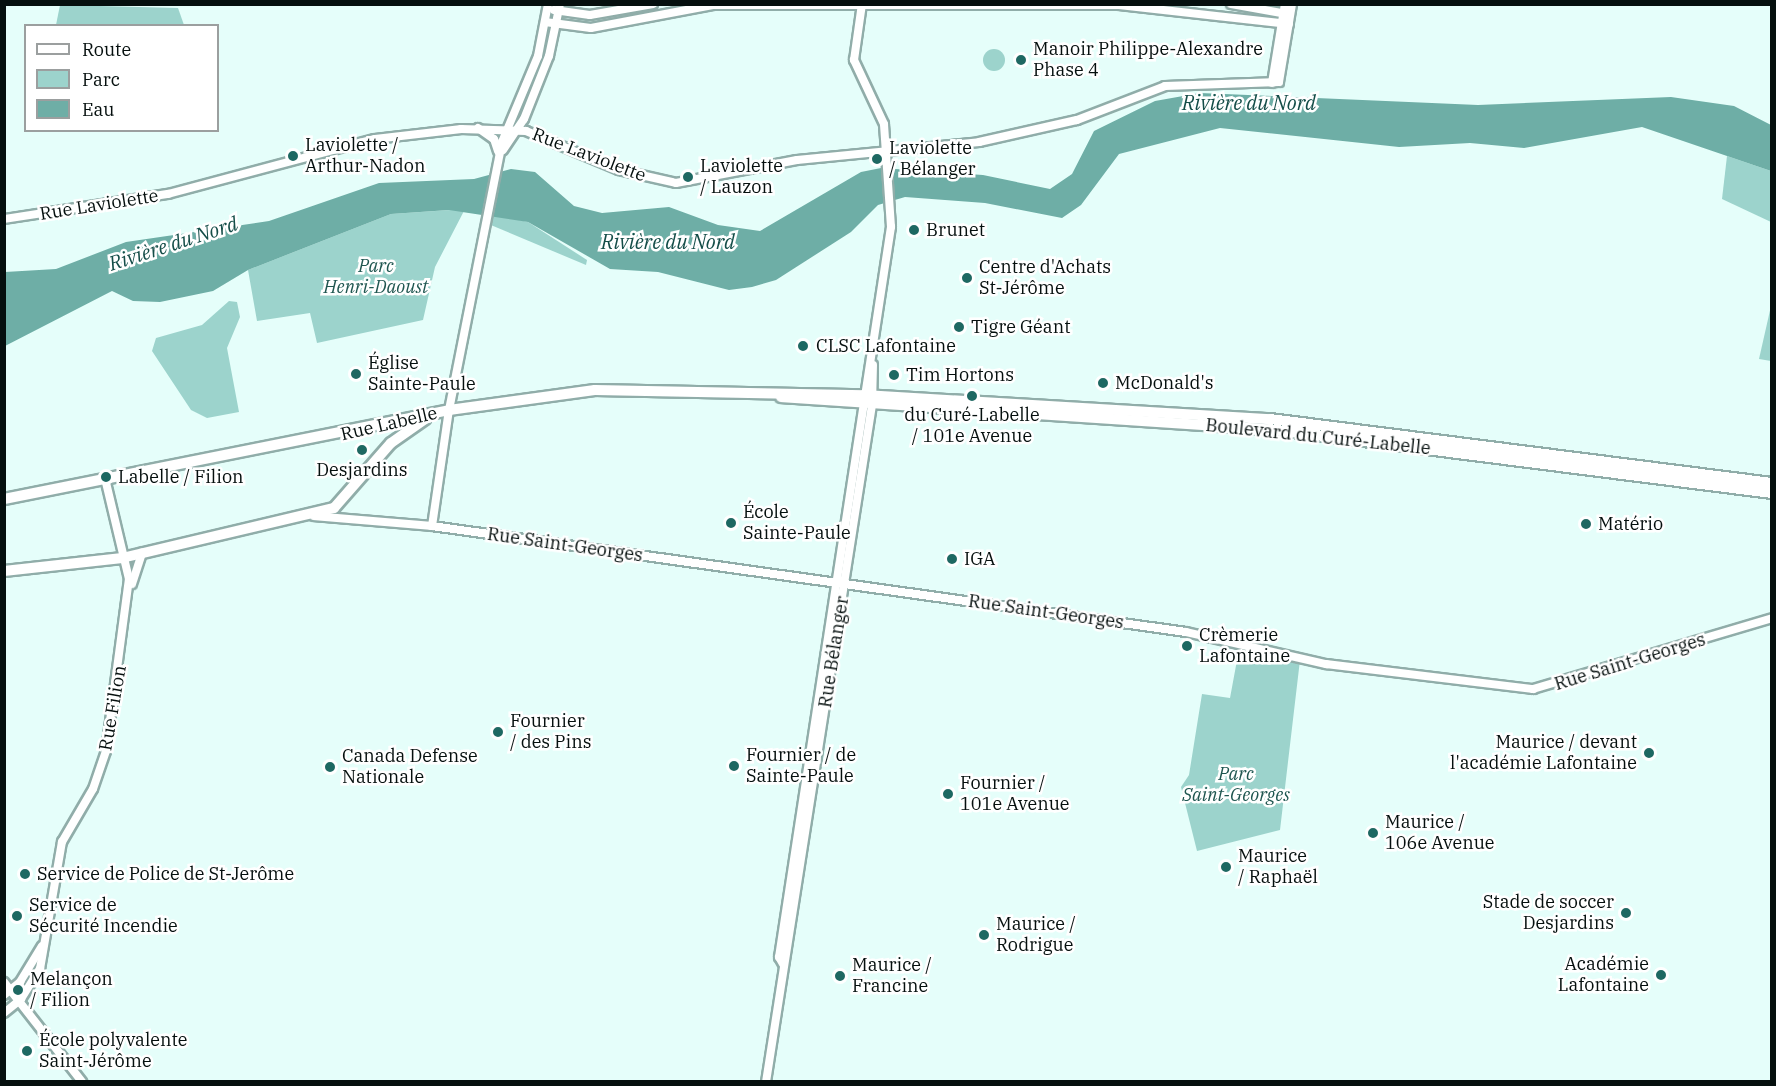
<!DOCTYPE html>
<meta charset="utf-8">
<style>
body{margin:0}
#map{position:relative;width:1776px;height:1086px;overflow:hidden;background:#e5fefa;font-family:"IBM Plex Serif",serif}
div>[style]{position:absolute}
.green>*{inset:0;background:#9cd3cc}
.round{border-radius:50%}
.water>*{inset:0;background:#6eaea6}
.roads{filter:drop-shadow(2px 0 #90ada9) drop-shadow(-2px 0 #90ada9) drop-shadow(0 2px #90ada9) drop-shadow(0 -2px #90ada9)}
.minor>*{height:8px;margin:-4px;padding:0 4px;transform-origin:4px;border-radius:4px;background:#fff}
.major>*{height:10px;margin:-5px;padding:0 5px;transform-origin:5px;border-radius:5px;background:#fff}
.dots>*{width:16px;height:16px;translate:-50% -50%;box-sizing:border-box;border:3px solid #fff;border-radius:50%}
span{translate:-50% -50%;white-space:nowrap;text-align:center;line-height:1.15;-webkit-text-stroke:5px #fff;paint-order:stroke}
.poi-label{font-size:18px;color:#050f0e}
.left{translate:0 -50%;text-align:left}
.right{translate:-100% -50%;text-align:right}
.street-label{font-size:18px;color:#050f0e}
.park-label{font-size:18px;color:#1f5650;font-style:italic}
.water-label{font-size:20px;color:#144d48;font-style:italic}
.frame{position:absolute;inset:0;border:6px solid #050f0e;pointer-events:none}
.legend{position:absolute;left:24px;top:24px;width:195px;height:108px;box-sizing:border-box;background:#fff;border:2px solid #9b9f9f;margin:0;padding:8px 10px;list-style:none;font-size:18px;color:#050f0e}
.legend li{display:flex;align-items:center;gap:12px;height:30px}
.legend b{width:30px;border:2px solid #9b9f9f}
</style>
<div id="map">
<div class="green">
<i style="clip-path:polygon(60px 5px,178px 8px,184px 25px,56px 25px)"></i>
<i class="round" style="left:983px;top:49px;width:22px;height:22px"></i>
<i style="clip-path:polygon(1727px 156px,1771px 171px,1771px 222px,1722px 199px)"></i>
<i style="clip-path:polygon(465px 209px,435px 267px,423px 320px,317px 343px,310px 313px,257px 321px,248px 270px,391px 214px)"></i>
<i style="clip-path:polygon(488px 213px,528px 222px,587px 260px,586px 265px,486px 223px)"></i>
<i style="clip-path:polygon(229px 301px,237px 302px,240px 317px,227px 348px,239px 412px,207px 418px,191px 410px,152px 351px,156px 338px,202px 325px)"></i>
<i style="clip-path:polygon(1771px 306px,1771px 361px,1759px 359px)"></i>
<i style="clip-path:polygon(1240px 644px,1300px 660px,1280px 830px,1197px 851px,1181px 787px,1189px 775px,1202px 694px,1230px 698px)"></i>
</div>
<div class="water">
<i style="clip-path:polygon(1200px 93px,1478px 105px,1671px 97px,1734px 106px,1771px 125px,1771px 171px,1642px 127px,1524px 148px,1470px 143px,1399px 147px,1220px 128px,1119px 154px,1081px 205px,1062px 218px,985px 203px,905px 197px,878px 205px,851px 232px,776px 280px,752px 287px,729px 290px,658px 272px,610px 269px,528px 222px,449px 210px,391px 214px,248px 270px,213px 291px,160px 302px,133px 301px,112px 291px,5px 346px,5px 272px,56px 269px,126px 242px,269px 221px,379px 183px,474px 179px,511px 169px,535px 172px,574px 206px,602px 213px,669px 207px,718px 225px,760px 231px,861px 172px,881px 168px,983px 175px,1050px 189px,1072px 174px,1094px 131px,1155px 101px)"></i>
</div>
<div class="roads">
<div class="minor">
<i style="left:1231px;top:4px;width:57px;rotate:10.1deg"></i>
<i style="left:554px;top:10px;width:36px;rotate:8deg"></i>
<i style="left:590px;top:15px;width:64px;rotate:-9.9deg"></i>
<i style="left:545px;top:22px;width:46px;rotate:7.4deg"></i>
<i style="left:591px;top:28px;width:124px;rotate:-10.7deg"></i>
<i style="left:713px;top:5px;width:406px"></i>
<i style="left:1119px;top:5px;width:171px;rotate:6.4deg"></i>
<i style="left:1272px;top:83px;width:80px;rotate:-80.7deg"></i>
<i style="left:478px;top:128px;width:19px;rotate:35deg"></i>
<i style="left:494px;top:139px;width:13px;rotate:72deg"></i>
<i style="left:503px;top:150px;width:37px;rotate:-56deg"></i>
<i style="left:524px;top:119px;width:68px;rotate:-68.4deg"></i>
<i style="left:549px;top:56px;width:53px;rotate:-78.1deg"></i>
<i style="left:4px;top:219px;width:166px;rotate:-8.7deg"></i>
<i style="left:168px;top:194px;width:214px;rotate:-14.9deg"></i>
<i style="left:375px;top:139px;width:87px;rotate:-6.6deg"></i>
<i style="left:461px;top:129px;width:65px;rotate:1.8deg"></i>
<i style="left:526px;top:131px;width:101px;rotate:22.8deg"></i>
<i style="left:619px;top:170px;width:58px;rotate:12.8deg"></i>
<i style="left:676px;top:183px;width:123px;rotate:-10.8deg"></i>
<i style="left:797px;top:160px;width:183px;rotate:-5.6deg"></i>
<i style="left:979px;top:142px;width:100px;rotate:-12.7deg"></i>
<i style="left:1077px;top:120px;width:94px;rotate:-21.1deg"></i>
<i style="left:1165px;top:86px;width:114px;rotate:-2deg"></i>
<i style="left:1279px;top:82px;width:79px;rotate:-80.5deg"></i>
<i style="left:314px;top:516px;width:118px;rotate:4.8deg"></i>
<i style="left:432px;top:526px;width:761px;rotate:8deg"></i>
<i style="left:1186px;top:632px;width:144px;rotate:12.9deg"></i>
<i style="left:1326px;top:664px;width:209px;rotate:6.9deg"></i>
<i style="left:1533px;top:689px;width:249px;rotate:-16.5deg"></i>
<i style="left:432px;top:526px;width:117px;rotate:-81.7deg"></i>
<i style="left:449px;top:410px;width:273px;rotate:-78.8deg"></i>
<i style="left:502px;top:142px;width:93px;rotate:-67.3deg"></i>
<i style="left:538px;top:56px;width:53px;rotate:-79.1deg"></i>
<i style="left:132px;top:584px;width:33px;rotate:-72deg"></i>
<i style="left:783px;top:964px;width:8px;rotate:-120deg"></i>
<i style="left:779px;top:957px;width:739px;rotate:-81.28deg"></i>
<i style="left:891px;top:227px;width:103px;rotate:-93.9deg"></i>
<i style="left:884px;top:124px;width:71px;rotate:-115.1deg"></i>
<i style="left:854px;top:60px;width:57px;rotate:-81.9deg"></i>
<i style="left:4px;top:982px;width:127px;rotate:52deg"></i>
<i style="left:4px;top:995px;width:21px;rotate:-39deg"></i>
<i style="left:20px;top:982px;width:42px;rotate:-58.6deg"></i>
<i style="left:4px;top:1013px;width:22px;rotate:-39deg"></i>
<i style="left:21px;top:999px;width:36px;rotate:-58deg"></i>
<i style="left:40px;top:969px;width:129px;rotate:-80.2deg"></i>
<i style="left:62px;top:842px;width:61px;rotate:-59.7deg"></i>
<i style="left:93px;top:789px;width:40px;rotate:-71.1deg"></i>
<i style="left:106px;top:751px;width:174px;rotate:-82.4deg"></i>
<i style="left:129px;top:579px;width:104px;rotate:-103.4deg"></i>
<i style="left:766px;top:1082px;width:685px;rotate:-81.1deg"></i>
<i style="left:872px;top:405px;width:40px;rotate:-88.6deg"></i>
</div>
<div class="major">
<i style="left:781px;top:397px;width:489px;rotate:3.8deg"></i>
<i style="left:1269px;top:429px;width:507px;rotate:7.25deg"></i>
<i style="left:4px;top:499px;width:454px;rotate:-11.3deg"></i>
<i style="left:449px;top:410px;width:147px;rotate:-7.8deg"></i>
<i style="left:595px;top:390px;width:269px;rotate:1.1deg"></i>
<i style="left:864px;top:395px;width:407px;rotate:3.4deg"></i>
<i style="left:1270px;top:419px;width:506px;rotate:7.27deg"></i>
<i style="left:4px;top:571px;width:119px;rotate:-6.3deg"></i>
<i style="left:122px;top:558px;width:218px;rotate:-13.3deg"></i>
<i style="left:334px;top:508px;width:86px;rotate:-48.8deg"></i>
<i style="left:391px;top:443px;width:42px;rotate:-35.2deg"></i>
</div>
</div>
<div class="dots">
<i style="left:1021px;top:60px;background:#1e6862"></i>
<i style="left:293px;top:156px;background:#1e6862"></i>
<i style="left:877px;top:159px;background:#1e6862"></i>
<i style="left:688px;top:177px;background:#1e6862"></i>
<i style="left:914px;top:230px;background:#1e6862"></i>
<i style="left:967px;top:278px;background:#1e6862"></i>
<i style="left:959px;top:327px;background:#1e6862"></i>
<i style="left:803px;top:346px;background:#1e6862"></i>
<i style="left:356px;top:374px;background:#1e6862"></i>
<i style="left:894px;top:375px;background:#1e6862"></i>
<i style="left:1103px;top:383px;background:#1e6862"></i>
<i style="left:972px;top:396px;background:#1e6862"></i>
<i style="left:362px;top:450px;background:#1e6862"></i>
<i style="left:106px;top:477px;background:#1e6862"></i>
<i style="left:731px;top:523px;background:#1e6862"></i>
<i style="left:1586px;top:524px;background:#1e6862"></i>
<i style="left:952px;top:559px;background:#1e6862"></i>
<i style="left:1187px;top:646px;background:#1e6862"></i>
<i style="left:498px;top:732px;background:#1e6862"></i>
<i style="left:1649px;top:753px;background:#1e6862"></i>
<i style="left:734px;top:766px;background:#1e6862"></i>
<i style="left:330px;top:767px;background:#1e6862"></i>
<i style="left:948px;top:794px;background:#1e6862"></i>
<i style="left:1373px;top:833px;background:#1e6862"></i>
<i style="left:1226px;top:867px;background:#1e6862"></i>
<i style="left:25px;top:874px;background:#1e6862"></i>
<i style="left:1626px;top:913px;background:#1e6862"></i>
<i style="left:17px;top:916px;background:#1e6862"></i>
<i style="left:984px;top:935px;background:#1e6862"></i>
<i style="left:1661px;top:975px;background:#1e6862"></i>
<i style="left:840px;top:976px;background:#1e6862"></i>
<i style="left:18px;top:990px;background:#1e6862"></i>
<i style="left:27px;top:1051px;background:#1e6862"></i>
</div>
<div class="poi-label">
<span class="left" style="left:1033px;top:60px">Manoir Philippe-Alexandre<br>Phase 4</span>
<span class="left" style="left:305px;top:156px">Laviolette /<br>Arthur-Nadon</span>
<span class="left" style="left:889px;top:159px">Laviolette<br>/ Bélanger</span>
<span class="left" style="left:700px;top:177px">Laviolette<br>/ Lauzon</span>
<span class="left" style="left:926px;top:230px">Brunet</span>
<span class="left" style="left:979px;top:278px">Centre d'Achats<br>St-Jérôme</span>
<span class="left" style="left:971px;top:327px">Tigre Géant</span>
<span class="left" style="left:816px;top:346px">CLSC Lafontaine</span>
<span class="left" style="left:368px;top:374px">Église<br>Sainte-Paule</span>
<span class="left" style="left:906px;top:375px">Tim Hortons</span>
<span class="left" style="left:1115px;top:383px">McDonald's</span>
<span style="left:972px;top:426px">du Curé-Labelle<br>/ 101e Avenue</span>
<span style="left:362px;top:470px">Desjardins</span>
<span class="left" style="left:118px;top:477px">Labelle / Filion</span>
<span class="left" style="left:743px;top:523px">École<br>Sainte-Paule</span>
<span class="left" style="left:1598px;top:524px">Matério</span>
<span class="left" style="left:964px;top:559px">IGA</span>
<span class="left" style="left:1199px;top:646px">Crèmerie<br>Lafontaine</span>
<span class="left" style="left:510px;top:732px">Fournier<br>/ des Pins</span>
<span class="right" style="left:1637px;top:753px">Maurice / devant<br>l'académie Lafontaine</span>
<span class="left" style="left:746px;top:766px">Fournier / de<br>Sainte-Paule</span>
<span class="left" style="left:342px;top:767px">Canada Defense<br>Nationale</span>
<span class="left" style="left:960px;top:794px">Fournier /<br>101e Avenue</span>
<span class="left" style="left:1385px;top:833px">Maurice /<br>106e Avenue</span>
<span class="left" style="left:1238px;top:867px">Maurice<br>/ Raphaël</span>
<span class="left" style="left:37px;top:874px">Service de Police de St-Jerôme</span>
<span class="right" style="left:1614px;top:913px">Stade de soccer<br>Desjardins</span>
<span class="left" style="left:29px;top:916px">Service de<br>Sécurité Incendie</span>
<span class="left" style="left:996px;top:935px">Maurice /<br>Rodrigue</span>
<span class="right" style="left:1649px;top:975px">Académie<br>Lafontaine</span>
<span class="left" style="left:852px;top:976px">Maurice /<br>Francine</span>
<span class="left" style="left:30px;top:990px">Melançon<br>/ Filion</span>
<span class="left" style="left:39px;top:1051px">École polyvalente<br>Saint-Jérôme</span>
</div>
<div class="street-label">
<span style="left:589px;top:155px;rotate:21deg">Rue Laviolette</span>
<span style="left:99px;top:205px;rotate:-9deg">Rue Laviolette</span>
<span style="left:389px;top:424px;rotate:-13deg">Rue Labelle</span>
<span style="left:1318px;top:437px;rotate:6deg">Boulevard du Curé-Labelle</span>
<span style="left:565px;top:545px;rotate:8deg">Rue Saint-Georges</span>
<span style="left:1046px;top:612px;rotate:8deg">Rue Saint-Georges</span>
<span style="left:834px;top:652px;rotate:-81deg">Rue Bélanger</span>
<span style="left:1630px;top:662px;rotate:-17deg">Rue Saint-Georges</span>
<span style="left:113px;top:708px;rotate:-80deg">Rue Filion</span>
</div>
<div class="park-label">
<span style="left:376px;top:277px">Parc<br>Henri-Daoust</span>
<span style="left:1236px;top:785px">Parc<br>Saint-Georges</span>
</div>
<div class="water-label">
<span style="left:1249px;top:102px">Rivière du Nord</span>
<span style="left:668px;top:241px">Rivière du Nord</span>
<span style="left:173px;top:243px;rotate:-18deg">Rivière du Nord</span>
</div>
<div class="frame"></div>
<ul class="legend">
<li><b style="height:8px;background:#fff"></b>Route</li>
<li><b style="height:16px;background:#9cd3cc"></b>Parc</li>
<li><b style="height:16px;background:#6eaea6"></b>Eau</li>
</ul>
</div>
